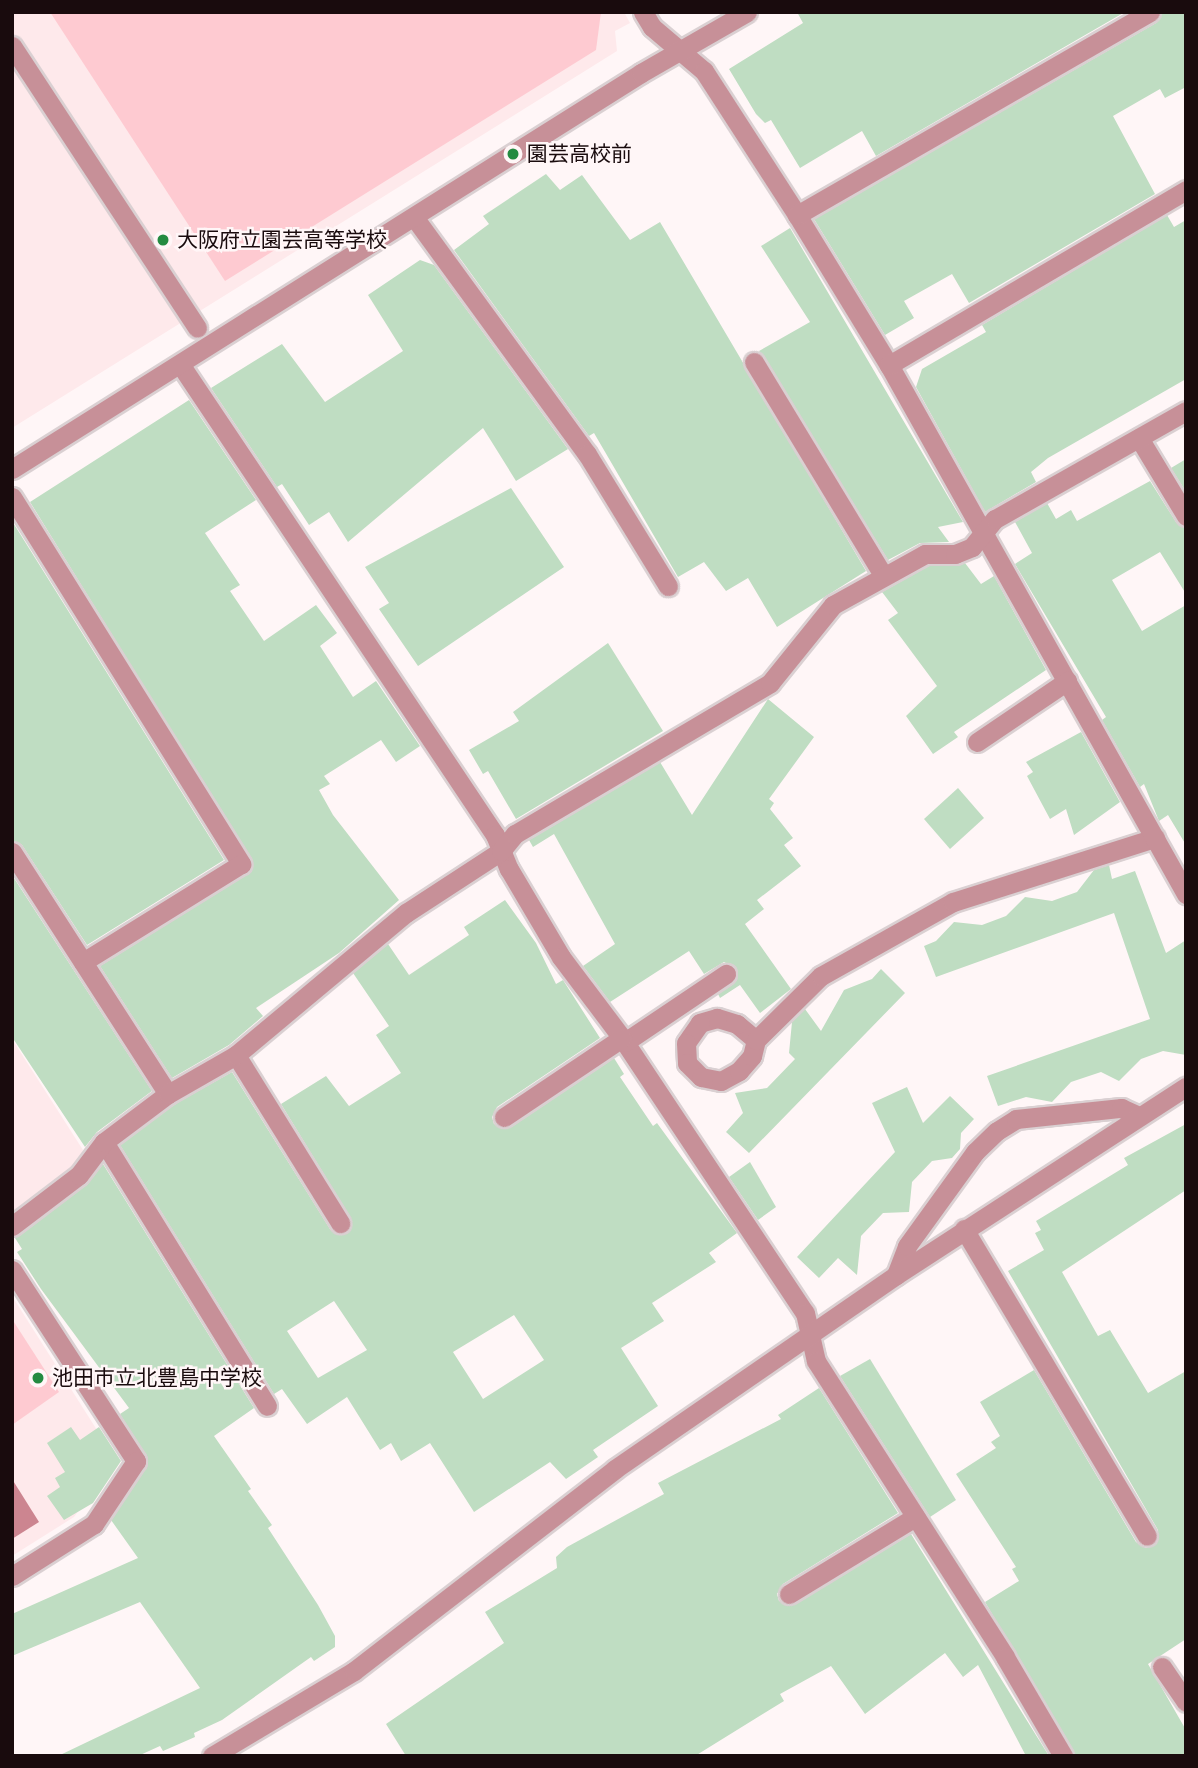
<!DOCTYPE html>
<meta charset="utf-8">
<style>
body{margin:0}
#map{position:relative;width:1198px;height:1768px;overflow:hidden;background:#fff6f7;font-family:Jost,"Noto Sans JP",sans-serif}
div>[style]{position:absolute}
.built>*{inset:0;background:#fee9eb}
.green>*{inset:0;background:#fecad1}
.water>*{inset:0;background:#cc8590}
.building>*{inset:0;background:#bfddc2}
.roads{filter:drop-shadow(2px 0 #dad0d2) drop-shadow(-2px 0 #dad0d2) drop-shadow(0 2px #dad0d2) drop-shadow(0 -2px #dad0d2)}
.service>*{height:19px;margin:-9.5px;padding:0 9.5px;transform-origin:9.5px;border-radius:9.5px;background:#c79098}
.minor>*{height:19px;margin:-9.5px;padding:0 9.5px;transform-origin:9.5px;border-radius:9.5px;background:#c79098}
.tertiary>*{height:19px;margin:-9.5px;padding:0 9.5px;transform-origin:9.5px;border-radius:9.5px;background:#c79098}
.dots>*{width:19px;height:19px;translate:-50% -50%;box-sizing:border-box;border:4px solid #fff6f7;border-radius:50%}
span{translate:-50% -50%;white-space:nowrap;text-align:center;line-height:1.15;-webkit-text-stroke:5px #fff6f7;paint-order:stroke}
.poi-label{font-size:21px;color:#190b0d}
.left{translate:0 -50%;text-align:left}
.frame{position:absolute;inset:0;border:14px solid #190b0d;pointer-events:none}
</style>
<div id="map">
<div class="built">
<i style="clip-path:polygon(12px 12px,624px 12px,630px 23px,615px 31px,617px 51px,12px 428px)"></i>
<i style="clip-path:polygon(12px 1039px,83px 1150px,76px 1165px,12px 1213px)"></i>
<i style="clip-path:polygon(12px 1296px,116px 1460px,74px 1517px,12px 1556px)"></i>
</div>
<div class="green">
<i style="clip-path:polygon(50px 12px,601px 12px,596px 50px,225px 281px)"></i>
<i style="clip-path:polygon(12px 1319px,59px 1392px,12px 1425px)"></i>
</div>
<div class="water">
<i style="clip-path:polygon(12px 1479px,39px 1522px,12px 1539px)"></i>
</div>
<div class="building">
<i style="clip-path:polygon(797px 12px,1125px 12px,876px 156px,862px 131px,800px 168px,771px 120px,765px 123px,756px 114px,729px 69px,803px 23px)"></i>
<i style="clip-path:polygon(1162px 12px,1186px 12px,1186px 87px,1165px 98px,1160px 89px,1113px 116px,1155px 194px,969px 303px,952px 274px,904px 301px,914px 318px,885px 335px,814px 219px,1156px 23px)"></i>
<i style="clip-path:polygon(546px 174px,560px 190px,582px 175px,630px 240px,660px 222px,866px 571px,777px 627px,748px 578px,726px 591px,704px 562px,678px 577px,594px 433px,589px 436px,454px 250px,489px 224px,483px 216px)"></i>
<i style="clip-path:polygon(1167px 215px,1174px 227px,1186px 220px,1186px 379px,1048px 458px,1031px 472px,1036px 482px,985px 512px,916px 387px,922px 369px,986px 332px,982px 325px)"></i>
<i style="clip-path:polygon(790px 228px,963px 522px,938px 527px,949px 542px,920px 543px,888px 560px,759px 351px,810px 322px,761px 246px)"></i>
<i style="clip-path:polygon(420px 260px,434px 265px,568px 449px,516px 481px,483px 428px,348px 542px,329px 512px,309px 525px,282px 484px,277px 487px,211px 388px,282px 344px,325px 402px,403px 351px,368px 295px)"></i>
<i style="clip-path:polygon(189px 400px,256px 500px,205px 533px,240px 585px,230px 591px,264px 641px,316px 605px,337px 633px,320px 646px,353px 697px,376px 681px,420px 746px,396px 762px,381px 740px,324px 776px,330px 784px,319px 790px,333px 815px,399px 900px,339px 953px,256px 1008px,263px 1016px,229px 1045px,172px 1078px,100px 966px,247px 874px,253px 863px,30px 502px)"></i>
<i style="clip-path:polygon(1186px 459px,1186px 492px,1171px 468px)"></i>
<i style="clip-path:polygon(1150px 481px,1176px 522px,1186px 528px,1186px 594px,1160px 552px,1112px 580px,1142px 631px,1186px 605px,1186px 845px,1168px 815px,1159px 821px,1144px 784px,1140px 787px,1102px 720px,1106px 717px,1015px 564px,1032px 553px,1015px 522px,1047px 503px,1056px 519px,1071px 510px,1077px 521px)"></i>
<i style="clip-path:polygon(511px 488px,564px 567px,418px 666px,379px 609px,389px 603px,365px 567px)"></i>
<i style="clip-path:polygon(12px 521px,224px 860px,87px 945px,22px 845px,12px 840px)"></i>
<i style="clip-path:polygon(965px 563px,981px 584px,994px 576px,1046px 670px,954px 732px,958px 737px,933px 754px,906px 716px,937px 686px,888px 620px,898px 613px,882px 592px,928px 566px)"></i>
<i style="clip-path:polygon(608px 643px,663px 731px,516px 819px,488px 771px,483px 774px,469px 750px,519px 721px,513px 712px)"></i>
<i style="clip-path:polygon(768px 699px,814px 737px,769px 799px,774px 803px,770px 809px,793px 838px,784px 845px,801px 866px,757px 900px,764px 909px,745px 924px,791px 989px,760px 1013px,740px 985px,720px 998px,718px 994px,737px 980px,736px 968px,724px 962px,704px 974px,689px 951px,610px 1002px,583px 966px,615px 944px,554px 834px,533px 847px,529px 840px,660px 762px,692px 815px)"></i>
<i style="clip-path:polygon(1081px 732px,1120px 802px,1074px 835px,1066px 809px,1050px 819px,1027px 776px,1033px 772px,1026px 762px)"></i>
<i style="clip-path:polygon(958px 788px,984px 818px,950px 849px,924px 819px)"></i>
<i style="clip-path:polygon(1109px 865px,1112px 879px,1135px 871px,1166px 953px,1186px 940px,1186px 1055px,1163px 1051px,1141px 1059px,1119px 1081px,1101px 1072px,1071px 1082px,1052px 1102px,1026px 1097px,998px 1106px,987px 1076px,1150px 1019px,1114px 913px,936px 977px,924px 946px,936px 941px,954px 922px,982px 925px,1006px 916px,1025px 897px,1052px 901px,1077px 892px,1094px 870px)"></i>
<i style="clip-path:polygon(12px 875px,152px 1091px,97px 1132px,85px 1147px,12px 1037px)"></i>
<i style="clip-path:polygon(evenodd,505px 900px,536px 943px,556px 984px,563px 980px,600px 1038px,497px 1107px,492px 1117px,494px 1124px,511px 1127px,614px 1058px,624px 1074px,620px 1077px,653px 1126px,657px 1123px,737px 1233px,709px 1253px,716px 1262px,652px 1303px,664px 1321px,621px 1348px,658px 1406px,593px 1450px,598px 1457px,566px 1479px,550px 1462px,474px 1512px,430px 1443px,401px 1461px,391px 1443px,380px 1450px,347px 1397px,307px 1424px,282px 1389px,274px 1394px,120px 1145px,175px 1104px,232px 1072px,330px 1229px,340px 1235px,347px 1233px,350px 1217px,281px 1104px,326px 1076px,349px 1106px,401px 1073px,376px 1035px,389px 1026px,353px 973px,388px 944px,409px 975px,469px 935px,464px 927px,505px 900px,334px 1301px,367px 1350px,318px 1378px,287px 1331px,334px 1301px,505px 900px,514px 1315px,544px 1360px,483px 1399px,453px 1352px,514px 1315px)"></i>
<i style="clip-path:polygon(881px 969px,905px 993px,749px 1153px,726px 1132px,743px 1113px,735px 1093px,767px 1088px,795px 1059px,789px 1053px,792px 1022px,805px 1009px,821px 1031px,844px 990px,872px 979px)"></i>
<i style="clip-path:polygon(907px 1087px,923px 1123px,950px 1096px,974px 1119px,961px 1133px,960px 1149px,952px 1158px,932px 1161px,912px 1182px,909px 1212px,883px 1213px,861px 1236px,857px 1275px,838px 1258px,819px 1278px,797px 1257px,895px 1152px,872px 1103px)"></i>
<i style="clip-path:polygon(1186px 1124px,1186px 1190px,1062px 1272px,1098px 1336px,1110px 1330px,1148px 1393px,1186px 1371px,1186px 1639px,1148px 1664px,1186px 1730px,1186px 1756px,1075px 1756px,985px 1602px,1019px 1581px,1012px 1569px,1016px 1567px,956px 1474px,996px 1448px,991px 1442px,1000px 1436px,980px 1402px,1034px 1370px,1136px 1542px,1146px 1548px,1157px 1543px,1158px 1530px,1008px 1271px,1044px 1250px,1035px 1233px,1041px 1230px,1036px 1221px,1128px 1165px,1124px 1158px)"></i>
<i style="clip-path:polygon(750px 1162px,776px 1207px,758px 1220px,729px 1177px)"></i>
<i style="clip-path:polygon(103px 1164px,254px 1408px,214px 1436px,251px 1489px,248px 1491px,272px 1525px,268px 1528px,318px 1605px,335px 1636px,335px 1647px,314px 1661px,311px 1657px,222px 1720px,194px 1733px,195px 1737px,163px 1751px,160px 1746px,138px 1756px,58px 1756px,200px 1688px,140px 1602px,12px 1656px,12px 1614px,138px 1558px,111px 1520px,148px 1462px,120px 1414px,129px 1408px,41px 1289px,17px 1252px,22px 1249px,15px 1238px,86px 1185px)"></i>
<i style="clip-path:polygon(870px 1359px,956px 1500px,930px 1517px,840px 1376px)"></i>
<i style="clip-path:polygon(819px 1388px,898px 1513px,783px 1584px,777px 1594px,779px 1601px,795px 1604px,911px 1534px,1049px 1756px,1026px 1756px,978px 1665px,963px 1677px,945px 1653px,865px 1714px,831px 1666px,780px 1694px,784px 1701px,695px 1756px,406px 1756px,386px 1724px,504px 1643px,485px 1612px,557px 1568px,556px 1557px,567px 1547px,664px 1494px,658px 1483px,781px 1419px,778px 1415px)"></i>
<i style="clip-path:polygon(71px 1427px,80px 1440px,99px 1427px,121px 1461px,93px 1503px,64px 1520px,47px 1496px,60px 1487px,55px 1478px,65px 1472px,47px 1443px)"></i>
</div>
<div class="roads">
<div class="service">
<i style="left:12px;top:46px;width:337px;rotate:56.7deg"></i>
<i style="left:756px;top:1040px;width:25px;rotate:-140deg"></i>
<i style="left:737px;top:1024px;width:21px;rotate:-163deg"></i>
<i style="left:717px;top:1018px;width:18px;rotate:164deg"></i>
<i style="left:700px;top:1023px;width:24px;rotate:125deg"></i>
<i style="left:686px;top:1043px;width:20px;rotate:87deg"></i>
<i style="left:687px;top:1063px;width:20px;rotate:45deg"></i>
<i style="left:701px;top:1077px;width:20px;rotate:11deg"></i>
<i style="left:721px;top:1081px;width:21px;rotate:-29deg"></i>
<i style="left:739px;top:1071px;width:20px;rotate:-49deg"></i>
<i style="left:752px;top:1056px;width:16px;rotate:-76deg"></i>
<i style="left:756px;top:1040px;width:91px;rotate:-44.6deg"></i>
<i style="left:821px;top:976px;width:151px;rotate:-29.3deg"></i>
<i style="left:953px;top:902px;width:212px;rotate:-17.6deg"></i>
<i style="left:896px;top:1275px;width:31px;rotate:-69deg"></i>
<i style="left:907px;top:1246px;width:116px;rotate:-54.1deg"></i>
<i style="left:975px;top:1152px;width:30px;rotate:-44deg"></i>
<i style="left:997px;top:1131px;width:22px;rotate:-32deg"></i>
<i style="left:1016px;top:1119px;width:106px;rotate:-6deg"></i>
<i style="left:1121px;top:1108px;width:20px;rotate:24deg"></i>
<i style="left:789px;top:1594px;width:148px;rotate:-31.4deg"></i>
</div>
<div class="minor">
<i style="left:643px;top:12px;width:17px;rotate:59deg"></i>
<i style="left:652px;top:27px;width:68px;rotate:40.2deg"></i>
<i style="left:704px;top:71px;width:171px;rotate:57.1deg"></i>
<i style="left:797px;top:215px;width:176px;rotate:58.5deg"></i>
<i style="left:889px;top:365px;width:607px;rotate:60.69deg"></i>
<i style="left:797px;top:215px;width:407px;rotate:-29.9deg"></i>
<i style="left:414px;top:217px;width:293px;rotate:53.9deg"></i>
<i style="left:587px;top:454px;width:155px;rotate:58.5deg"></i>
<i style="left:754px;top:362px;width:249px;rotate:58.8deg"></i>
<i style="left:180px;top:364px;width:567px;rotate:56.23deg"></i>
<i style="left:495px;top:835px;width:37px;rotate:68deg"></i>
<i style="left:509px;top:869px;width:102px;rotate:59.4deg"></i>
<i style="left:561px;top:957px;width:101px;rotate:53deg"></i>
<i style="left:622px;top:1038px;width:330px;rotate:56.4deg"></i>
<i style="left:805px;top:1313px;width:49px;rotate:77.1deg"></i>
<i style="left:816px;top:1361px;width:351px;rotate:57.4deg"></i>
<i style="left:1005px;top:1657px;width:115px;rotate:59.6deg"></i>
<i style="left:889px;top:365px;width:345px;rotate:-30.5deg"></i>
<i style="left:1139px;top:438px;width:91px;rotate:58.9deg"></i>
<i style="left:12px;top:497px;width:433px;rotate:58deg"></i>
<i style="left:241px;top:864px;width:186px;rotate:148.2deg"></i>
<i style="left:977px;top:742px;width:109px;rotate:-34.1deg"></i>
<i style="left:12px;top:852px;width:288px;rotate:57.2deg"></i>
<i style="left:625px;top:1042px;width:122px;rotate:-34deg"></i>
<i style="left:236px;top:1055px;width:198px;rotate:58.2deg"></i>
<i style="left:504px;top:1117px;width:142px;rotate:-33.8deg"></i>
<i style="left:104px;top:1142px;width:310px;rotate:58.3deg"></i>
<i style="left:12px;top:1226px;width:84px;rotate:-37.3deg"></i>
<i style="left:79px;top:1175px;width:41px;rotate:-52.9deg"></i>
<i style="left:104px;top:1142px;width:80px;rotate:-36.9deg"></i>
<i style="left:168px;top:1094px;width:78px;rotate:-29.8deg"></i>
<i style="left:236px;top:1055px;width:222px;rotate:-39.9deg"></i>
<i style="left:406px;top:913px;width:113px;rotate:-33.1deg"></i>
<i style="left:501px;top:851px;width:22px;rotate:-51deg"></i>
<i style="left:515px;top:834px;width:296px;rotate:-30.6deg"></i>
<i style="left:770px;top:683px;width:100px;rotate:-51.1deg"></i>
<i style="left:833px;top:605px;width:105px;rotate:-29deg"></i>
<i style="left:925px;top:554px;width:30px"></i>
<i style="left:955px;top:554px;width:18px;rotate:-22deg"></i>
<i style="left:972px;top:547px;width:36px;rotate:-51deg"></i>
<i style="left:995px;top:519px;width:219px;rotate:-29.5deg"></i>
<i style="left:964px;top:1229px;width:357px;rotate:59.2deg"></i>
<i style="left:12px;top:1270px;width:228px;rotate:57deg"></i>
<i style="left:136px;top:1461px;width:76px;rotate:123.7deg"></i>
<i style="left:94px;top:1524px;width:97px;rotate:147.6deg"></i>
<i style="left:1162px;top:1667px;width:42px;rotate:55.6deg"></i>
<i style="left:212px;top:1756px;width:165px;rotate:-30.9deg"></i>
<i style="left:354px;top:1671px;width:330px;rotate:-37.7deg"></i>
<i style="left:615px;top:1469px;width:341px;rotate:-34.6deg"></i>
<i style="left:896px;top:1275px;width:346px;rotate:-33deg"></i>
</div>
<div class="tertiary">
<i style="left:12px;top:469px;width:743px;rotate:-32.19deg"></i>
<i style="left:641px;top:73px;width:122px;rotate:-29.9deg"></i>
</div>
</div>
<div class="dots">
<i style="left:513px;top:154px;background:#248b41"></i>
<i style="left:163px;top:240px;background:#248b41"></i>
<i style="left:38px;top:1378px;background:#248b41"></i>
</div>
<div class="poi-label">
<span class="left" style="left:527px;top:154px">園芸高校前</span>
<span class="left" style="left:177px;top:240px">大阪府立園芸高等学校</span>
<span class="left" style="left:52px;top:1378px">池田市立北豊島中学校</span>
</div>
<div class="frame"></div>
</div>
